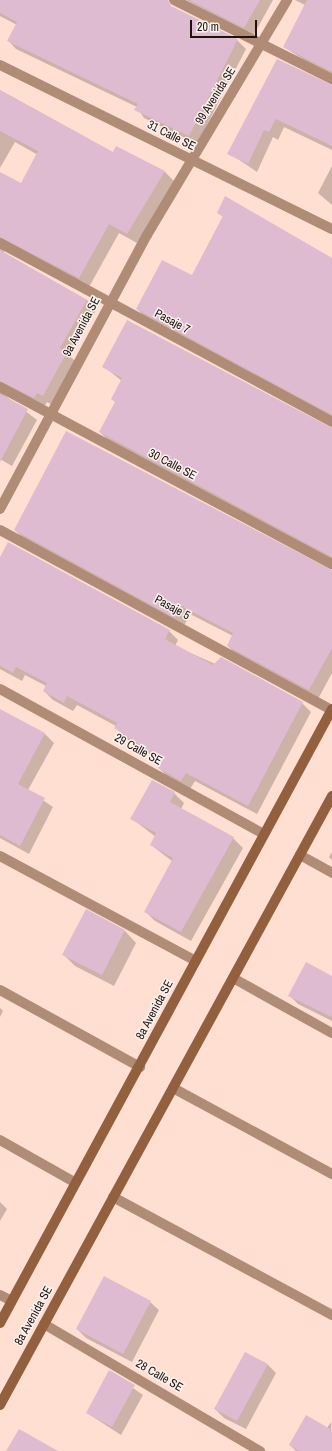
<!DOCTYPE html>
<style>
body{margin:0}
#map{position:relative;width:332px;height:1451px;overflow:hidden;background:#ffdfd1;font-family:"Archivo Narrow",sans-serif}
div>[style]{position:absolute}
.shadow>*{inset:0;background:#0003}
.building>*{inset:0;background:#debbd1}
.lane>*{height:10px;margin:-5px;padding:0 5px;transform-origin:5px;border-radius:5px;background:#b08c76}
.street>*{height:10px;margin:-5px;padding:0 5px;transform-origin:5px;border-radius:5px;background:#b08c76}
.secondary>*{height:10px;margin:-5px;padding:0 5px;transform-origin:5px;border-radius:5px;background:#92603f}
span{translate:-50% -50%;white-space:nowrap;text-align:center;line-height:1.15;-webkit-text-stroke:3px #faf2ee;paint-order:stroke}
.street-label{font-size:12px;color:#20130d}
.scale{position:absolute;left:190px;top:20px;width:67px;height:18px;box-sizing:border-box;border:2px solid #20130d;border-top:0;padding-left:5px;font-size:12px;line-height:14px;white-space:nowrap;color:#20130d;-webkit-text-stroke:3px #faf2ee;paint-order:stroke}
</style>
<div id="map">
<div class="shadow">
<i style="clip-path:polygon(0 0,144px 0,237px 40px,246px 49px,197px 144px,144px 118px,137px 107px,16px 49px,8px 40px,17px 25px,0 16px)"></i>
<i style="clip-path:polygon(186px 0,273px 0,253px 36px)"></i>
<i style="clip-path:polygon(295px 0,332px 0,332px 78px,284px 47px,305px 5px)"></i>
<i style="clip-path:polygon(277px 60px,332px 86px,332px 150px,284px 127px,278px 140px,273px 137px,257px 172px,229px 153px)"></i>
<i style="clip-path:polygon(0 90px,114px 153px,117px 147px,165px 172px,174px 181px,137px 243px,119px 233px,89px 287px,3px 249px,5px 254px,87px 300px,96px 310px,70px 356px,76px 362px,52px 405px,47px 402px,44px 407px,3px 394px,37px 420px,12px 466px,0 459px,0 173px,22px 185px,38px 155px,15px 142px,0 168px)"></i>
<i style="clip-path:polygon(332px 166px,332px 205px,318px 193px)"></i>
<i style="clip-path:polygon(218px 212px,332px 260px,332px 418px,146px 318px,137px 309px,192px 276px,223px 217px)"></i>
<i style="clip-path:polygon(103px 366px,332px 428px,332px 560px,109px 441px,100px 432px,116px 403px,122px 381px)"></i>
<i style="clip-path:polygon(15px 530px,332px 570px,332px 673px,318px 699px,237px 655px,228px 646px,233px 636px,190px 614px,184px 626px,24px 539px)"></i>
<i style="clip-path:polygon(0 558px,169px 631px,178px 640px,175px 646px,302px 703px,311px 712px,257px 814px,195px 781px,190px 789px,168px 777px,159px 768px,162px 762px,124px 737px,116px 726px,77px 705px,73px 711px,53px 700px,44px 691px,46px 686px,25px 675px,22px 681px,0 669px)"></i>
<i style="clip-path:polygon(0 710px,45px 734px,54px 743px,28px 790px,53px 807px,29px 854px,0 838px)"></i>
<i style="clip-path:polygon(174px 793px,184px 803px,181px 809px,233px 838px,243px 848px,191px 941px,155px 921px,145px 911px,172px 861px,151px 845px,156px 837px,131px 818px)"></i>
<i style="clip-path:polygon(332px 852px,332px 860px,329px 857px)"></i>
<i style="clip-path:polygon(86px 911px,125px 931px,136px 943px,114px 986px,75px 966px,63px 954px)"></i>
<i style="clip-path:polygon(332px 978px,332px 1021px,298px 1004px,289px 995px)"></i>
<i style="clip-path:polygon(0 1008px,3px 1011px,0 1017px)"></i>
<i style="clip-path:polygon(0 1202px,7px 1209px,0 1221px)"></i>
<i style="clip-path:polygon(150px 1302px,159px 1310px,132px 1362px,86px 1338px,77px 1329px)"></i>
<i style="clip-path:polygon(267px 1364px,276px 1373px,246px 1429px,224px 1418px,215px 1409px)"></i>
<i style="clip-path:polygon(110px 1372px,143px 1395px,121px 1435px,87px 1413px)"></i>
<i style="clip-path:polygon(331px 1422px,332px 1451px,296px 1451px,290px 1445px,327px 1428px)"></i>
</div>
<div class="building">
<i style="clip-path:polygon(0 0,168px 0,171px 6px,238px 39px,189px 136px,134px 110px,138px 104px,7px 41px,17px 22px,0 13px)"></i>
<i style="clip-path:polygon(189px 0,260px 0,244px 28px)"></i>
<i style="clip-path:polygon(307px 0,332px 0,332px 72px,283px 47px)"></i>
<i style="clip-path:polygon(277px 59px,332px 85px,332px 146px,276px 119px,269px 132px,264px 130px,248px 164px,227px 154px)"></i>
<i style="clip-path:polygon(0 90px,113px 152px,116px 146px,165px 171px,127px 234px,109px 224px,79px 278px,0 237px,0 172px,21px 183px,38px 151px,0 131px)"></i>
<i style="clip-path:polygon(225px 196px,332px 258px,332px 415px,136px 309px,162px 260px,192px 275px,223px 216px,217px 213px)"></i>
<i style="clip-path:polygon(0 250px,87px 300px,60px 348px,67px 352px,43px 396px,37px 393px,34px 398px,0 381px)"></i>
<i style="clip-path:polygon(127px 320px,332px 428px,332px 557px,99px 432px,115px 402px,111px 399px,122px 378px,102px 367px)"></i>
<i style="clip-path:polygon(0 394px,28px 409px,0 462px)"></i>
<i style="clip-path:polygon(66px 431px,332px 570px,332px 648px,309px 690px,227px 646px,233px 633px,181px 606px,175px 618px,14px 530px)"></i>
<i style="clip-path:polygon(8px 542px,170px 630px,165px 639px,213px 665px,221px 657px,303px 702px,248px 806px,186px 773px,181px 781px,158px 768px,162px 760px,114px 728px,117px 723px,67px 696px,64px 703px,43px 691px,47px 683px,16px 667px,13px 673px,0 666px,0 557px)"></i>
<i style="clip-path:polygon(0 709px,45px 733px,18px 784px,45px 798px,20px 846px,0 835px)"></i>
<i style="clip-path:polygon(152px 780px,175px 792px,170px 802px,234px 837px,181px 932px,144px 912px,173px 858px,150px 845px,156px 833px,130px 819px)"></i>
<i style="clip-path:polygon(86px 909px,125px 930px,102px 975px,62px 955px)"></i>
<i style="clip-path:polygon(306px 962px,332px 976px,332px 1017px,288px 996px)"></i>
<i style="clip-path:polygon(104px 1276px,151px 1301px,123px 1354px,76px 1329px)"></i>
<i style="clip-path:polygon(245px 1352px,268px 1364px,237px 1421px,214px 1409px)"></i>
<i style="clip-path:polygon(109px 1370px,135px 1385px,112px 1427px,86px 1413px)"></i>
<i style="clip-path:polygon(306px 1415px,332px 1430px,332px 1451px,299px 1451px,289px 1445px)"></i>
<i style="clip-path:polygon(19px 1429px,58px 1451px,6px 1451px)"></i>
</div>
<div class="lane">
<i style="left:174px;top:0;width:177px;rotate:26.6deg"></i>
<i style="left:0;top:243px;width:377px;rotate:28.3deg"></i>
<i style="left:0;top:530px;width:377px;rotate:28.5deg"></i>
<i style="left:0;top:856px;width:222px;rotate:28.2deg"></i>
<i style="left:233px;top:978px;width:113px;rotate:29.1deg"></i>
<i style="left:0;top:990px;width:160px;rotate:28.8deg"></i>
<i style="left:173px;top:1088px;width:181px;rotate:28.4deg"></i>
<i style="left:0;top:1140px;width:87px;rotate:29.5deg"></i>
<i style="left:113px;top:1197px;width:249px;rotate:28.3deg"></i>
</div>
<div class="street">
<i style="left:0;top:65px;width:370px;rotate:26.3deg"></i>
<i style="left:0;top:387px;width:376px;rotate:28.1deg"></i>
<i style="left:0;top:509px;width:311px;rotate:-61.8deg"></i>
<i style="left:147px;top:235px;width:274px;rotate:-59.2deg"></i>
<i style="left:0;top:689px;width:301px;rotate:28.8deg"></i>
<i style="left:300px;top:855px;width:37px;rotate:29deg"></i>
<i style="left:0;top:1295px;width:13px;rotate:27deg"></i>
<i style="left:44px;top:1324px;width:251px;rotate:30.5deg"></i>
</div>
<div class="secondary">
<i style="left:0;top:1323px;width:698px;rotate:-61.6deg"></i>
<i style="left:0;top:1405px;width:694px;rotate:-61.4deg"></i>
</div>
<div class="street-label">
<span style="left:216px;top:96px;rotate:-58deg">99 Avenida SE</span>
<span style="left:171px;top:136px;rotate:27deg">31 Calle SE</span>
<span style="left:172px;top:322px;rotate:28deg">Pasaje 7</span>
<span style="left:82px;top:327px;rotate:-62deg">9a Avenida SE</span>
<span style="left:172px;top:465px;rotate:28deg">30 Calle SE</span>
<span style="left:172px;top:608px;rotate:28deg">Pasaje 5</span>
<span style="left:138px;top:750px;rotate:29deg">29 Calle SE</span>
<span style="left:155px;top:1010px;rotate:-62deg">8a Avenida SE</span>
<span style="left:34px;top:1316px;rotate:-61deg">8a Avenida SE</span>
<span style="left:159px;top:1376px;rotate:30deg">28 Calle SE</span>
</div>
<div class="scale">20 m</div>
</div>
